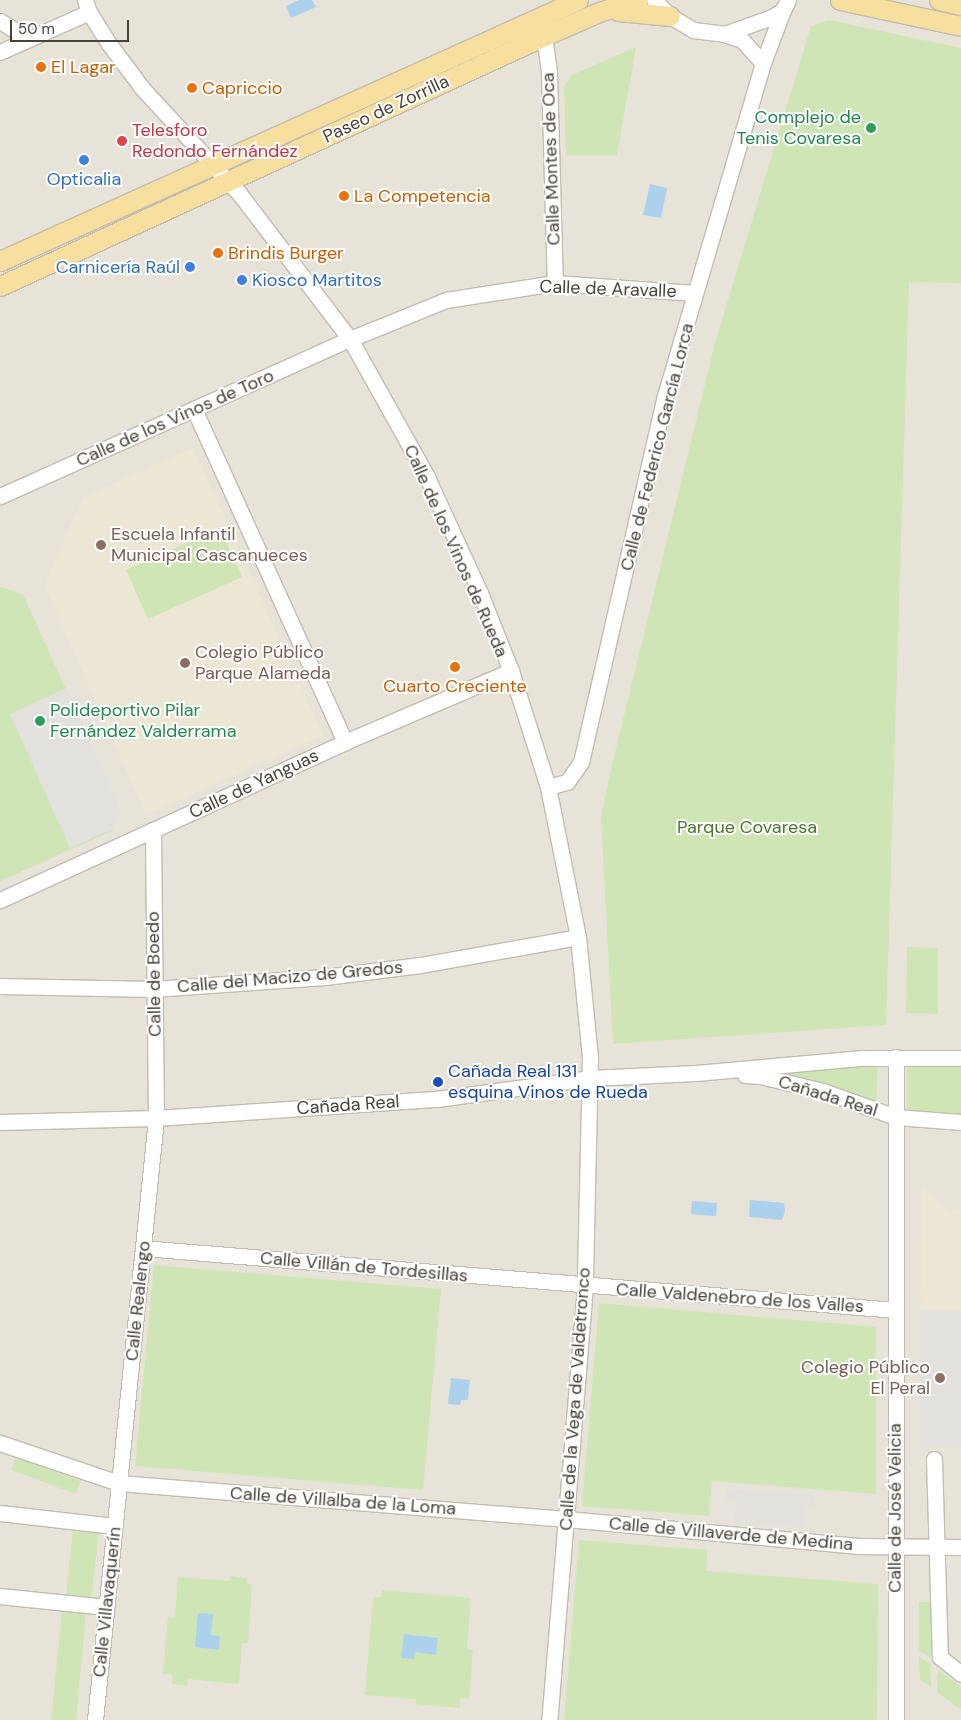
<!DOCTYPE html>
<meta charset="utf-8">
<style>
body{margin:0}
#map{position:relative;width:961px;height:1720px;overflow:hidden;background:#f4f1ea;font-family:"DM Sans",sans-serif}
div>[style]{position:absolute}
.residential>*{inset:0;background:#e8e3d9}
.education>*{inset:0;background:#ece6d5}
.green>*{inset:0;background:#cfe5b6}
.parking>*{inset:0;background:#e3e1de}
.water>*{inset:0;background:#abd1ec}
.roads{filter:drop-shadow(1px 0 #c2bcb0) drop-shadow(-1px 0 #c2bcb0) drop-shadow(0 1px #c2bcb0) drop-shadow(0 -1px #c2bcb0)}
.minor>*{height:15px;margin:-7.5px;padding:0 7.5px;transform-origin:7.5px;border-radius:7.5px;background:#fff}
.major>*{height:19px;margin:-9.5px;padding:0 9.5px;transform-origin:9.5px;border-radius:9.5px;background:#f7dfa0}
.dots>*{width:14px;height:14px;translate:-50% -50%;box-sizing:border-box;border:2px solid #fff;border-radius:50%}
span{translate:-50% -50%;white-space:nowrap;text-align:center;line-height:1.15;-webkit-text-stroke:4px #fff;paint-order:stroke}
.food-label{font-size:18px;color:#c56008}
.left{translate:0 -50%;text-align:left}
.street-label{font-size:18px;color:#484239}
.leisure-label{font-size:18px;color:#27864d}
.right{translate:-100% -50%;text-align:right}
.health-label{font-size:18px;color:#be3a42}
.shop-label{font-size:18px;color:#366cbe}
.education-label{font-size:18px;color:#785e54}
.park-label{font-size:18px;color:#49762f}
.transit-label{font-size:18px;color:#164399}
.scale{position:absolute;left:10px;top:20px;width:119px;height:22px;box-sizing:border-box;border:2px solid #484239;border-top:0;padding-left:6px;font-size:15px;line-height:18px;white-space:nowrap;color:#484239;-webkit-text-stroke:4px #fff;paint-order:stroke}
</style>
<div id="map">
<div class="residential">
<i style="clip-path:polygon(0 0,961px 0,961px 1720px,0 1720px)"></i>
</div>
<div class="education">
<i style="clip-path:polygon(193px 448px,323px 735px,146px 815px,44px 584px,83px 497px)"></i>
<i style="clip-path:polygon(921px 1186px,950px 1210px,961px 1210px,961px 1447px,920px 1447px)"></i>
</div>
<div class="green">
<i style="clip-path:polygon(829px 20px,961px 48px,961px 283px,909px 282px,886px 1025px,613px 1044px,601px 817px,611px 769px,715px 343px,811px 26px)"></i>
<i style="clip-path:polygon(636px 47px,617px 155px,566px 155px,564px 86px,572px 75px)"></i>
<i style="clip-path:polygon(220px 528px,242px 577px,148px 619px,126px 570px)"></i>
<i style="clip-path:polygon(0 587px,23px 594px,120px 809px,112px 831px,0 881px)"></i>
<i style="clip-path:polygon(907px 947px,938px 948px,938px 1014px,906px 1013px)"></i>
<i style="clip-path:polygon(878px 1064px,876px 1105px,754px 1073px)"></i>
<i style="clip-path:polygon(907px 1064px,961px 1065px,961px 1116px,907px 1115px)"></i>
<i style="clip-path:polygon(154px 1265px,441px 1289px,423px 1490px,135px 1466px)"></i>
<i style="clip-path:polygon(599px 1303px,876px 1327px,876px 1494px,712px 1481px,709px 1516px,582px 1506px)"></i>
<i style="clip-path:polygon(16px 1457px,81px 1481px,76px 1494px,11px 1470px)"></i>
<i style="clip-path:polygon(73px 1529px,99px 1532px,91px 1599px,66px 1597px)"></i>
<i style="clip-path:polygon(579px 1540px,707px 1550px,706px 1571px,878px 1584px,877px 1720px,564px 1720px)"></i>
<i style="clip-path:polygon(230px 1576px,247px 1578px,246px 1583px,252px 1584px,248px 1643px,242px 1643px,239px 1684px,188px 1679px,187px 1685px,172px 1684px,173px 1675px,163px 1674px,168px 1617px,175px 1618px,178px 1577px,229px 1581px)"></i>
<i style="clip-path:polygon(382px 1590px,471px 1598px,467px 1649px,473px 1650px,469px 1699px,460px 1698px,460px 1708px,416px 1704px,416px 1699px,365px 1695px,373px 1597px,381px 1597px)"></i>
<i style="clip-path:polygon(919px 1602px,931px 1602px,931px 1658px,919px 1650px)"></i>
<i style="clip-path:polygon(62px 1611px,86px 1613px,76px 1720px,51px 1720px)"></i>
<i style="clip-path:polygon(919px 1656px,930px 1664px,931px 1688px,920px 1680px)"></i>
<i style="clip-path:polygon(938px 1670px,961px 1687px,961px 1710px,937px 1692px)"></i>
</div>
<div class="parking">
<i style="clip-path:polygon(67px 688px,120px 809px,113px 829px,70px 848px,10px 714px)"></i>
<i style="clip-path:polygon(920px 1310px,961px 1310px,961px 1447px,920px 1447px)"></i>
<i style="clip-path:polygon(726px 1489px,814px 1495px,813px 1507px,804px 1506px,803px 1528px,734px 1523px,736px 1501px,725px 1500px)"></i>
</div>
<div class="water">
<i style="clip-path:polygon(299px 0,312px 0,316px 7px,291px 18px,286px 6px)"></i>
<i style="clip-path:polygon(650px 184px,667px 188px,661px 218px,643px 215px)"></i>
<i style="clip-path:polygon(750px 1200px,784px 1203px,785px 1211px,782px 1220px,749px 1217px)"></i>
<i style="clip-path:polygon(692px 1201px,717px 1203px,716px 1216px,691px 1214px)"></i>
<i style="clip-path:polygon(451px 1378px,470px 1380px,468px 1400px,461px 1400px,460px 1405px,448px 1404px)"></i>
<i style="clip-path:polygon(198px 1613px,213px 1614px,211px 1635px,220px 1636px,219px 1650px,195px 1647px)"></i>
<i style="clip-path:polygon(404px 1634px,438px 1638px,436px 1655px,415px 1652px,414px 1659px,401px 1658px)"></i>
</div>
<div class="roads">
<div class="minor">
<i style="left:85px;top:0;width:13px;rotate:72deg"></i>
<i style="left:89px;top:12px;width:39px;rotate:58deg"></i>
<i style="left:110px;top:45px;width:54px;rotate:53.3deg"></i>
<i style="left:142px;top:88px;width:143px;rotate:47.3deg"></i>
<i style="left:239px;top:193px;width:183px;rotate:52.8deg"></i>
<i style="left:350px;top:339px;width:158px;rotate:60.8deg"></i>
<i style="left:427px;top:477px;width:128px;rotate:65.4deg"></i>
<i style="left:480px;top:593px;width:84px;rotate:68.3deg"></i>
<i style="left:511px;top:671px;width:122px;rotate:72.3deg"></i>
<i style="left:548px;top:787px;width:153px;rotate:78.7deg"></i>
<i style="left:578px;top:937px;width:121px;rotate:84.3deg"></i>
<i style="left:590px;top:1057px;width:229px;rotate:91.3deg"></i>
<i style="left:585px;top:1286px;width:435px;rotate:94.7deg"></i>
<i style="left:654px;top:0;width:23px;rotate:45deg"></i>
<i style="left:670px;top:16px;width:27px;rotate:31deg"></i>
<i style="left:693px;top:30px;width:31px;rotate:7deg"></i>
<i style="left:724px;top:34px;width:51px;rotate:-19.5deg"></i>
<i style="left:772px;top:17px;width:13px;rotate:-32deg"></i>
<i style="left:783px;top:10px;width:11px;rotate:-63deg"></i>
<i style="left:0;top:21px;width:34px;rotate:32deg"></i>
<i style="left:724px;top:34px;width:19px;rotate:18deg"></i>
<i style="left:742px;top:40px;width:31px;rotate:48deg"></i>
<i style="left:544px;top:36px;width:37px;rotate:82deg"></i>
<i style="left:549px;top:73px;width:210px;rotate:88.4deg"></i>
<i style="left:0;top:52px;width:98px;rotate:-24.2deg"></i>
<i style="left:194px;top:409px;width:366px;rotate:65.6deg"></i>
<i style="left:0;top:496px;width:384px;rotate:-24.2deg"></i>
<i style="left:350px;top:339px;width:104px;rotate:-22.1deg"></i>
<i style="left:446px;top:300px;width:110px;rotate:-8.9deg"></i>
<i style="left:555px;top:283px;width:140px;rotate:4.1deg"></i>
<i style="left:548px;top:787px;width:20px;rotate:-15deg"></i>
<i style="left:567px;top:782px;width:24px;rotate:-55deg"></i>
<i style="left:581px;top:762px;width:376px;rotate:-77.1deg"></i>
<i style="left:665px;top:396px;width:347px;rotate:-73.6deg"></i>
<i style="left:763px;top:63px;width:57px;rotate:-69.3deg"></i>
<i style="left:0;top:900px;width:379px;rotate:-24.6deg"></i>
<i style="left:345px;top:742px;width:181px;rotate:-23.2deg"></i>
<i style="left:0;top:986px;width:153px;rotate:1.1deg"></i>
<i style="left:153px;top:989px;width:172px;rotate:-4deg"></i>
<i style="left:325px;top:977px;width:96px;rotate:-7.2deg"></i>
<i style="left:420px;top:965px;width:160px;rotate:-10deg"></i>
<i style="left:745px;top:1075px;width:15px;rotate:4deg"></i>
<i style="left:760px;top:1076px;width:65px;rotate:13.4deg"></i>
<i style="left:823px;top:1091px;width:77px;rotate:19.6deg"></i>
<i style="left:896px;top:1117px;width:65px;rotate:4.4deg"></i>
<i style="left:0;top:1122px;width:156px;rotate:-1.5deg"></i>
<i style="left:156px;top:1118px;width:282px;rotate:-3.9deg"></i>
<i style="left:437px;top:1099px;width:154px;rotate:-7.8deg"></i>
<i style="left:590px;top:1078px;width:106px;rotate:-2.7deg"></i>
<i style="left:696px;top:1073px;width:167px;rotate:-5.2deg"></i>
<i style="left:862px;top:1058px;width:99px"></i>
<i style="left:143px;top:1248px;width:755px;rotate:4.71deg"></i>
<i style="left:0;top:1443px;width:126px;rotate:18.6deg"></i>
<i style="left:119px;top:1483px;width:449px;rotate:4.6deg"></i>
<i style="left:567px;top:1519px;width:293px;rotate:5.3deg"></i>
<i style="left:859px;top:1546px;width:102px;rotate:0.6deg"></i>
<i style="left:934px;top:1459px;width:198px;rotate:88.3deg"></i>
<i style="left:940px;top:1657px;width:27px;rotate:39deg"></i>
<i style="left:0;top:1513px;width:115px;rotate:6.5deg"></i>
<i style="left:0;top:1596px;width:107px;rotate:5.9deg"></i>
<i style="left:95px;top:1720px;width:605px;rotate:-84.21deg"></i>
<i style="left:156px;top:1118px;width:288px;rotate:-90.6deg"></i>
<i style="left:896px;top:1720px;width:663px;rotate:-90deg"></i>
</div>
<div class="major">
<i style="left:840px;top:0;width:124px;rotate:12.1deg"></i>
<i style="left:939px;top:0;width:23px;rotate:13deg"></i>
<i style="left:618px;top:11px;width:52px;rotate:5.5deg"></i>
<i style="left:0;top:261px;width:634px;rotate:-24.3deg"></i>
<i style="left:0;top:286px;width:599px;rotate:-24.68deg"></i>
<i style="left:544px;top:36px;width:60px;rotate:-23.6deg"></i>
<i style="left:599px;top:12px;width:41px;rotate:-17.1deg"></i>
</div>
</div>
<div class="dots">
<i style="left:41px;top:67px;background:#e8710a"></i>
<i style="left:192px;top:88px;background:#e8710a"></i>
<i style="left:871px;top:128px;background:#2e9e5b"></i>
<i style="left:122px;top:141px;background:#e0444e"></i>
<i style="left:84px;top:160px;background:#3f7fe0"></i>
<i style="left:344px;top:196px;background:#e8710a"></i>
<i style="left:218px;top:253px;background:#e8710a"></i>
<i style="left:190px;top:267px;background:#3f7fe0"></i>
<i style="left:242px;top:280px;background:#3f7fe0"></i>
<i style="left:101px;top:545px;background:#8d6e63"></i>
<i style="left:185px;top:663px;background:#8d6e63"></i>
<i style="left:455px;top:667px;background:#e8710a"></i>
<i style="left:40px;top:721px;background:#2e9e5b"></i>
<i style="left:438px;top:1082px;background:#1a4fb4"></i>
<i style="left:940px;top:1378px;background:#8d6e63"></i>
</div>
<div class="food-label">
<span class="left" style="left:51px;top:67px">El Lagar</span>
<span class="left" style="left:202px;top:88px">Capriccio</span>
<span class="left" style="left:354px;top:196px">La Competencia</span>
<span class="left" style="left:228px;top:253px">Brindis Burger</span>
<span style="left:455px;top:686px">Cuarto Creciente</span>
</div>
<div class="street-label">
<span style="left:386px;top:109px;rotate:-25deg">Paseo de Zorrilla</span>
<span style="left:551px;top:159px;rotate:-92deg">Calle Montes de Oca</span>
<span style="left:608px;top:289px;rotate:2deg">Calle de Aravalle</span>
<span style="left:175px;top:418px;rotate:-24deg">Calle de los Vinos de Toro</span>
<span style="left:657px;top:447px;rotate:-76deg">Calle de Federico García Lorca</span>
<span style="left:456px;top:551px;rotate:66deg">Calle de los Vinos de Rueda</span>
<span style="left:254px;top:784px;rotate:-25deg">Calle de Yanguas</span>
<span style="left:154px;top:974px;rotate:-91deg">Calle de Boedo</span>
<span style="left:290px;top:977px;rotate:-5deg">Calle del Macizo de Gredos</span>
<span style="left:828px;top:1096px;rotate:17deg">Cañada Real</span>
<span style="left:348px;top:1105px;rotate:-4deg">Cañada Real</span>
<span style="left:364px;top:1267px;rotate:5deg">Calle Villán de Tordesillas</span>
<span style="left:740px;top:1298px;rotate:4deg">Calle Valdenebro de los Valles</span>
<span style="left:138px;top:1301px;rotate:-84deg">Calle Realengo</span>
<span style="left:575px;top:1399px;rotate:-86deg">Calle de la Vega de Valdetronco</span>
<span style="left:343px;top:1501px;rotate:4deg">Calle de Villalba de la Loma</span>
<span style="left:895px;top:1508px;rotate:-90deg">Calle de José Velicia</span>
<span style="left:731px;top:1534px;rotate:5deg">Calle de Villaverde de Medina</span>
<span style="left:107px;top:1602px;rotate:-84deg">Calle Villavaquerín</span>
</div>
<div class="leisure-label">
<span class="right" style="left:861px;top:128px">Complejo de<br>Tenis Covaresa</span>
<span class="left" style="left:50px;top:721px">Polideportivo Pilar<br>Fernández Valderrama</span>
</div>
<div class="health-label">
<span class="left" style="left:132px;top:141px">Telesforo<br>Redondo Fernández</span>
</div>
<div class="shop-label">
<span style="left:84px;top:179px">Opticalia</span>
<span class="right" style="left:180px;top:267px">Carnicería Raúl</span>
<span class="left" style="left:252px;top:280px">Kiosco Martitos</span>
</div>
<div class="education-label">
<span class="left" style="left:111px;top:545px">Escuela Infantil<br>Municipal Cascanueces</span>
<span class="left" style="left:195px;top:663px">Colegio Público<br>Parque Alameda</span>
<span class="right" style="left:930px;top:1378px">Colegio Público<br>El Peral</span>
</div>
<div class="park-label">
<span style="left:747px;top:827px">Parque Covaresa</span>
</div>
<div class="transit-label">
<span class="left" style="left:448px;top:1082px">Cañada Real 131<br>esquina Vinos de Rueda</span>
</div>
<div class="scale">50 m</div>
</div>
